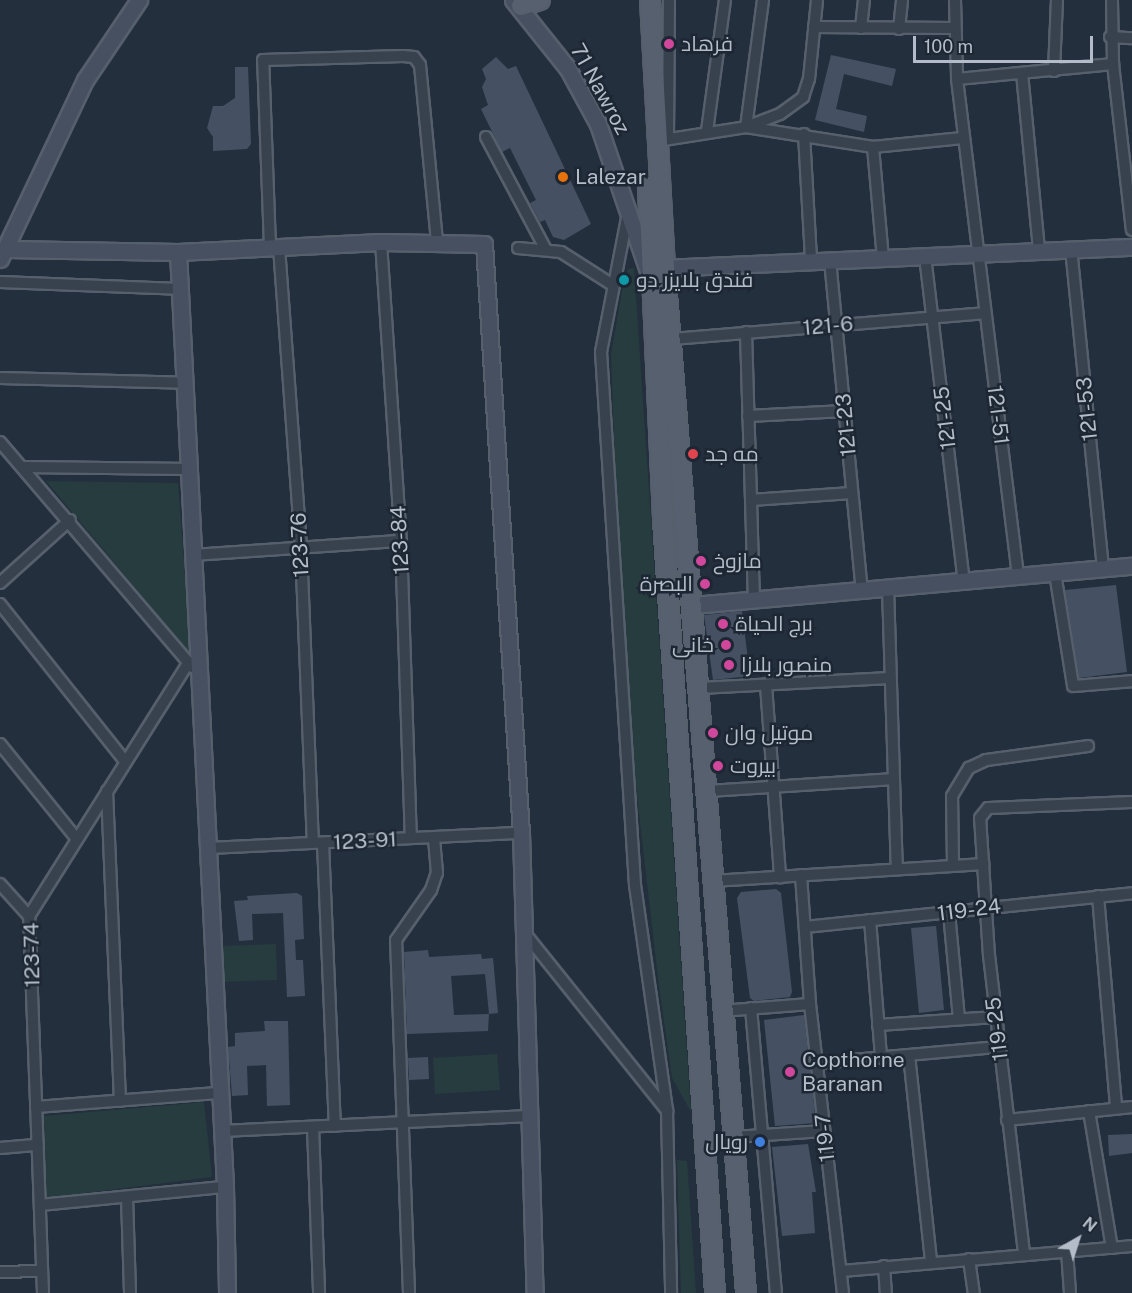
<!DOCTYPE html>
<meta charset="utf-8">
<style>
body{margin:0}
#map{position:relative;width:1132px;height:1293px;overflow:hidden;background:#242f3e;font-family:"Public Sans",Cairo,sans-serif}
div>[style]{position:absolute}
.green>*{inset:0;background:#263c3f}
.building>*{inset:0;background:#455162}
.roads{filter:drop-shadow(2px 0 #565f6c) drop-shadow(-2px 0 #565f6c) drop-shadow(0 2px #565f6c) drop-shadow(0 -2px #565f6c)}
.street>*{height:10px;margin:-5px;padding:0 5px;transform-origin:5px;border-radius:5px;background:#38414e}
.secondary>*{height:15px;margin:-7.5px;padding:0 7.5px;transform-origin:7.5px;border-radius:7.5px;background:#465061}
.primary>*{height:18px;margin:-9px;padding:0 9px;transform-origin:9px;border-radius:9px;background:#56606e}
.dots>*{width:16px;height:16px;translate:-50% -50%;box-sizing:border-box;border:3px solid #1d2633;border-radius:50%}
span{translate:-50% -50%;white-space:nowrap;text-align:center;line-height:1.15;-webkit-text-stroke:5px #1d2633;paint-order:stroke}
.poi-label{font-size:21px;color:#b4bcc9}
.left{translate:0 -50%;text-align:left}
.right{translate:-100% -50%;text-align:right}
.street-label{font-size:21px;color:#b4bcc9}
.north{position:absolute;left:1048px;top:1209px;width:60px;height:60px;-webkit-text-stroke:4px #1d2633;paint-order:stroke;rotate:39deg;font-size:16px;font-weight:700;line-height:24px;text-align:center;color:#b4bcc9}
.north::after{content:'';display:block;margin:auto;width:21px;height:27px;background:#b4bcc9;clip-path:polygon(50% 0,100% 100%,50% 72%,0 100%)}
.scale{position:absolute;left:913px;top:36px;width:180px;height:27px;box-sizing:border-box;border:3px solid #b4bcc9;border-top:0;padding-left:8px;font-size:18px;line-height:21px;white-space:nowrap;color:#b4bcc9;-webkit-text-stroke:4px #1d2633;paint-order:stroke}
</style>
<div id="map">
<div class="green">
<i style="clip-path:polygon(634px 268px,691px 1112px,672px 1078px,659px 986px,636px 788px,618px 549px,611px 355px,623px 284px,628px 269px)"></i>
<i style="clip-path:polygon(46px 481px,178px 483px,191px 655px)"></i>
<i style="clip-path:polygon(276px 944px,277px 980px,221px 982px,219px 946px)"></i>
<i style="clip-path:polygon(497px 1054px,500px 1090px,435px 1094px,433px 1058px)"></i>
<i style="clip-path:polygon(204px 1102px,212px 1177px,46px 1198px,43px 1116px)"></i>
<i style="clip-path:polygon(677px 1160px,687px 1161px,696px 1293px,681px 1293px)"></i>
</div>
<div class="building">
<i style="clip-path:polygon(831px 55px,896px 69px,892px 86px,844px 74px,836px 109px,867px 116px,864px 132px,815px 120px)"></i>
<i style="clip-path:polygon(496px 57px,508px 69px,516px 66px,591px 224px,564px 240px,553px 237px,545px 220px,540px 222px,530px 203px,536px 200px,510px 148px,502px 152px,481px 109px,488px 105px,482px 87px,486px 79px,482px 69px)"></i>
<i style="clip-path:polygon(235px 67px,248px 67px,251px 144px,247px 149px,213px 151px,213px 137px,207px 128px,213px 106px,223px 106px,235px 98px)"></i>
<i style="clip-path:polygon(1116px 585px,1127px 672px,1079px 678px,1065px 590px)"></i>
<i style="clip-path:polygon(742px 611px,750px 676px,713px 680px,704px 615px)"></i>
<i style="clip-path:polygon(776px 889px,781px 893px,792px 992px,790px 997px,754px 1001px,750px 998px,737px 898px,741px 892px)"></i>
<i style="clip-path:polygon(297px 893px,302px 896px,304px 939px,295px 940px,296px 960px,303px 960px,305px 996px,287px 997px,283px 913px,252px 914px,253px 940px,239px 941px,234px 901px,248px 900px,247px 896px)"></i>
<i style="clip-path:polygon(936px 926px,944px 1010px,919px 1013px,911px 928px)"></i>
<i style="clip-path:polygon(evenodd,428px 950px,429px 957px,481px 954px,482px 959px,493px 958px,498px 1013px,489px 1014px,488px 1031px,407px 1034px,404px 952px,428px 950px,485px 974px,489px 1014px,454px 1015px,451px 976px,485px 974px)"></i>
<i style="clip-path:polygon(804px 1015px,816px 1123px,775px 1126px,764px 1020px)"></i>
<i style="clip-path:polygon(264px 1021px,288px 1021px,290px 1105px,267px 1106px,266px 1065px,247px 1066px,248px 1095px,232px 1096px,228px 1047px,235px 1046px,235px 1033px,265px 1031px)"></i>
<i style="clip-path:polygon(428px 1057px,429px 1079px,409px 1080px,408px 1058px)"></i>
<i style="clip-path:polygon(1132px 1134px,1132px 1153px,1109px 1156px,1108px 1135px)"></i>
<i style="clip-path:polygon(808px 1144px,816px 1192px,812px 1192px,815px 1233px,782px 1236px,772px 1147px)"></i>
</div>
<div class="roads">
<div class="street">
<i style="left:763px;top:0;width:128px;rotate:97.6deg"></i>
<i style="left:746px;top:127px;width:36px;rotate:-21deg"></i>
<i style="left:780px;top:114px;width:29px;rotate:-36deg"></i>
<i style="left:803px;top:97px;width:19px;rotate:-72deg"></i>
<i style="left:809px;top:79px;width:79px;rotate:-84.2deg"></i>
<i style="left:955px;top:0;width:79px;rotate:88.5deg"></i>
<i style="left:957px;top:79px;width:501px;rotate:83deg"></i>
<i style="left:1112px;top:0;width:64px;rotate:89.1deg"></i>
<i style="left:1113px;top:64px;width:167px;rotate:83.5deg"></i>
<i style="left:814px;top:27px;width:139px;rotate:0.4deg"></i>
<i style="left:861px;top:28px;width:28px;rotate:-84deg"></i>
<i style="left:899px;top:29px;width:29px;rotate:-84deg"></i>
<i style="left:1110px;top:37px;width:22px;rotate:3deg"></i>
<i style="left:1054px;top:71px;width:71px;rotate:-87.6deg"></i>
<i style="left:1022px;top:73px;width:177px;rotate:84.5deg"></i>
<i style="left:957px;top:79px;width:157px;rotate:-5.5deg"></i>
<i style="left:707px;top:131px;width:132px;rotate:-82.2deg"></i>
<i style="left:804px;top:134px;width:127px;rotate:86.8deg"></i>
<i style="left:486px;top:137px;width:126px;rotate:62deg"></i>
<i style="left:668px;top:138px;width:138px;rotate:-89.6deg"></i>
<i style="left:657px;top:141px;width:90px;rotate:-8.9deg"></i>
<i style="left:746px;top:127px;width:129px;rotate:8.9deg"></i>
<i style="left:873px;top:147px;width:90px;rotate:-5.7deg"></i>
<i style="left:873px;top:147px;width:111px;rotate:84.9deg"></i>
<i style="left:628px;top:213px;width:142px;rotate:101deg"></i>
<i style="left:601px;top:352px;width:534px;rotate:86.35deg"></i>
<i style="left:635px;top:885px;width:228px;rotate:81.9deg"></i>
<i style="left:667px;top:1111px;width:182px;rotate:88.7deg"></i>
<i style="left:381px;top:242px;width:300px;rotate:86.2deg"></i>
<i style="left:401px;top:541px;width:297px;rotate:88.1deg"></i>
<i style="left:270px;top:247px;width:187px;rotate:-92.1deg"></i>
<i style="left:263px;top:60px;width:140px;rotate:-1.6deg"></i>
<i style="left:403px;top:56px;width:11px;rotate:5deg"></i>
<i style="left:414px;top:57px;width:10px;rotate:53deg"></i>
<i style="left:420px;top:65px;width:178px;rotate:84.5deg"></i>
<i style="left:279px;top:247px;width:301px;rotate:85.8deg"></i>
<i style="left:301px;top:547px;width:296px;rotate:87.7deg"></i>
<i style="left:518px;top:248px;width:43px;rotate:5.3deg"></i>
<i style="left:561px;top:252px;width:59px;rotate:32.6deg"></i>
<i style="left:1071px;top:248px;width:323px;rotate:84.3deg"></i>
<i style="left:925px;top:256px;width:327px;rotate:83.2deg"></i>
<i style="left:830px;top:260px;width:332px;rotate:84.5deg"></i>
<i style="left:0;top:282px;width:179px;rotate:2.2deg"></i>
<i style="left:746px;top:332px;width:267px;rotate:88.3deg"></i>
<i style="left:671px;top:339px;width:315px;rotate:-4.7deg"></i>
<i style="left:0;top:378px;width:186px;rotate:1.5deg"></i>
<i style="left:748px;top:416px;width:97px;rotate:-3deg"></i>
<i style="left:0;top:442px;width:296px;rotate:49.5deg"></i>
<i style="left:23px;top:467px;width:167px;rotate:0.7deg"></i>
<i style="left:751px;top:500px;width:101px;rotate:-4deg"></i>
<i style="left:194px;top:555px;width:207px;rotate:-3.9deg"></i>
<i style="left:1055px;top:573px;width:114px;rotate:80.9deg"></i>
<i style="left:1073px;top:686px;width:59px;rotate:-4.8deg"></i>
<i style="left:0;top:583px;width:94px;rotate:-42deg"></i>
<i style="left:888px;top:588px;width:281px;rotate:88.2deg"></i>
<i style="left:0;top:604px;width:201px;rotate:51.5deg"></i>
<i style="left:766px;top:685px;width:193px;rotate:85.8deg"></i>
<i style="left:700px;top:688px;width:190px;rotate:-3deg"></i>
<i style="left:0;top:744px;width:122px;rotate:51deg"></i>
<i style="left:107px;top:791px;width:310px;rotate:87.6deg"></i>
<i style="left:709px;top:791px;width:185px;rotate:-3.7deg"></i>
<i style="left:323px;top:843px;width:283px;rotate:87.6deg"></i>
<i style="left:209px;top:848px;width:312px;rotate:-2.8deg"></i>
<i style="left:953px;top:864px;width:68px;rotate:-90.8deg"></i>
<i style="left:952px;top:796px;width:33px;rotate:-59deg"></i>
<i style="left:969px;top:768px;width:19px;rotate:-25deg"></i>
<i style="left:986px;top:760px;width:103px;rotate:-7.8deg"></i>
<i style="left:801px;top:875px;width:129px;rotate:86deg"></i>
<i style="left:810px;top:1004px;width:291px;rotate:83.5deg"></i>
<i style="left:713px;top:881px;width:271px;rotate:-3.6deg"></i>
<i style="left:0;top:884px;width:43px;rotate:47.8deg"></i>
<i style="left:1098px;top:896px;width:213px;rotate:85.1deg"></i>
<i style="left:949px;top:913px;width:106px;rotate:84.6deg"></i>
<i style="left:870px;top:920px;width:137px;rotate:85.4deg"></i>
<i style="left:805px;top:927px;width:329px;rotate:-5.9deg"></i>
<i style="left:523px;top:931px;width:231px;rotate:51.3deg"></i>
<i style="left:751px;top:1008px;width:286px;rotate:85deg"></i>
<i style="left:721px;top:1011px;width:89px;rotate:-4.5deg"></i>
<i style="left:878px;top:1025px;width:118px;rotate:-3.9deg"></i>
<i style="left:909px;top:1055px;width:207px;rotate:83.9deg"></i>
<i style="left:818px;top:1063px;width:182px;rotate:-5.1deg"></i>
<i style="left:36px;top:1107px;width:185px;rotate:-4.4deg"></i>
<i style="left:1089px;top:1111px;width:139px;rotate:80.5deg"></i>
<i style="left:1007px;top:1120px;width:126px;rotate:-5.9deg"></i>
<i style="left:313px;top:1127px;width:166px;rotate:87.9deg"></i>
<i style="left:222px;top:1131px;width:307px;rotate:-2.8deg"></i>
<i style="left:734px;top:1137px;width:90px;rotate:-3.8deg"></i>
<i style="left:0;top:1148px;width:38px;rotate:-5deg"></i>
<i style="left:127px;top:1197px;width:96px;rotate:88.2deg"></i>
<i style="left:40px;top:1205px;width:186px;rotate:-5.6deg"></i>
<i style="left:1067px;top:1251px;width:42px;rotate:85.9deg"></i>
<i style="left:1024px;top:1253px;width:299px;rotate:-96.7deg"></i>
<i style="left:989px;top:956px;width:138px;rotate:-93.7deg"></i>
<i style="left:980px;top:818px;width:13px;rotate:-51deg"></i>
<i style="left:988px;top:808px;width:144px;rotate:-2.4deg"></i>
<i style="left:969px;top:1259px;width:34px;rotate:82deg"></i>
<i style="left:884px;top:1266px;width:27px;rotate:86deg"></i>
<i style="left:841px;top:1271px;width:292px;rotate:-4.9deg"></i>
<i style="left:0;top:1272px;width:42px;rotate:-1.4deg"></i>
<i style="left:43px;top:1293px;width:377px;rotate:-92.1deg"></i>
<i style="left:29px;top:916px;width:300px;rotate:-57.8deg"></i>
<i style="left:409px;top:1293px;width:353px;rotate:-92.1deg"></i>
<i style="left:396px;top:940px;width:61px;rotate:-55deg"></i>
<i style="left:431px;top:890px;width:18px;rotate:-71deg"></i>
<i style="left:437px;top:873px;width:35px;rotate:-95deg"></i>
</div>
<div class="secondary">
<i style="left:513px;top:0;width:88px;rotate:51.4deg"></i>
<i style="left:568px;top:69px;width:63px;rotate:61.4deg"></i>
<i style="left:598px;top:124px;width:155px;rotate:71.2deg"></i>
<i style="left:8px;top:249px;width:170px;rotate:1deg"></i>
<i style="left:178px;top:252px;width:203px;rotate:-2.8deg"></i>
<i style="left:381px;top:242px;width:103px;rotate:1.1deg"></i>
<i style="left:484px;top:244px;width:590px;rotate:86.41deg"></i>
<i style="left:521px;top:833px;width:460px;rotate:88.3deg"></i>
<i style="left:178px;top:252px;width:936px;rotate:87.12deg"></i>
<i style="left:225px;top:1187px;width:106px;rotate:88.9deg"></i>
<i style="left:0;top:259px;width:198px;rotate:-64.6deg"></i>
<i style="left:85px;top:80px;width:97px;rotate:-56deg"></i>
<i style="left:665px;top:268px;width:467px;rotate:-2.6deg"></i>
<i style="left:692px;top:605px;width:442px;rotate:-5.1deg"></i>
</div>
<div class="primary">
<i style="left:650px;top:0;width:268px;rotate:86.8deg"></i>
<i style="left:665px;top:268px;width:1028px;rotate:85.48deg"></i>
<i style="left:521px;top:6px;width:20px;rotate:-18deg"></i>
<i style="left:648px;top:188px;width:332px;rotate:87.4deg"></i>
<i style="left:663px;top:520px;width:775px;rotate:86.15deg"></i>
</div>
</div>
<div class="dots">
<i style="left:669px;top:44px;background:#d1479c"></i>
<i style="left:563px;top:177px;background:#e8710a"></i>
<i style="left:624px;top:280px;background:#0f9aa8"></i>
<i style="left:693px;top:454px;background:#e0444e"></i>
<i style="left:701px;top:561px;background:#d1479c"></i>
<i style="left:705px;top:584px;background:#d1479c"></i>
<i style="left:723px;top:624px;background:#d1479c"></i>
<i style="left:726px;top:645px;background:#d1479c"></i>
<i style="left:729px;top:665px;background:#d1479c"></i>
<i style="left:713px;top:733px;background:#d1479c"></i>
<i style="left:718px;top:766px;background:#d1479c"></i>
<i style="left:790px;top:1072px;background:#d1479c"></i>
<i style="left:760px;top:1142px;background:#3f7fe0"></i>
</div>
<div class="poi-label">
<span class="left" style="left:681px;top:44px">فرهاد</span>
<span class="left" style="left:575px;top:177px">Lalezar</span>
<span class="left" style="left:636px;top:280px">فندق بلايزر دو</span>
<span class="left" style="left:705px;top:454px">مه جد</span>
<span class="left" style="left:713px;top:561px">مازوخ</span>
<span class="right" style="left:693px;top:584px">البصرة</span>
<span class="left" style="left:735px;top:624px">برج الحياة</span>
<span class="right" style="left:714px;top:645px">خانی</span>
<span class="left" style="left:741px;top:665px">منصور بلازا</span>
<span class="left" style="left:725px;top:733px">موتيل وان</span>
<span class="left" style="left:730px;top:766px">بیروت</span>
<span class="left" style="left:802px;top:1072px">Copthorne<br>Baranan</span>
<span class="right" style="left:748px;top:1142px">رویال</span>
</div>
<div class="street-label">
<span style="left:600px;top:89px;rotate:61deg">71 Nawroz</span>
<span style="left:828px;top:326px;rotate:-5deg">121-6</span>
<span style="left:1087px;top:409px;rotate:-96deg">121-53</span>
<span style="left:998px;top:415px;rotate:83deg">121-51</span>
<span style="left:945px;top:418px;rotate:-97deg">121-25</span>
<span style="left:846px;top:425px;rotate:-95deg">121-23</span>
<span style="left:400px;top:540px;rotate:-93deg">123-84</span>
<span style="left:300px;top:545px;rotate:-93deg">123-76</span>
<span style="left:365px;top:841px;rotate:-3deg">123-91</span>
<span style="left:969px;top:910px;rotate:-7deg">119-24</span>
<span style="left:32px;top:955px;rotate:-91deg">123-74</span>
<span style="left:997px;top:1029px;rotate:-97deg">119-25</span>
<span style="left:825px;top:1138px;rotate:-96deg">119-7</span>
</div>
<div class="north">N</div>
<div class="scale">100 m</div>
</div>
